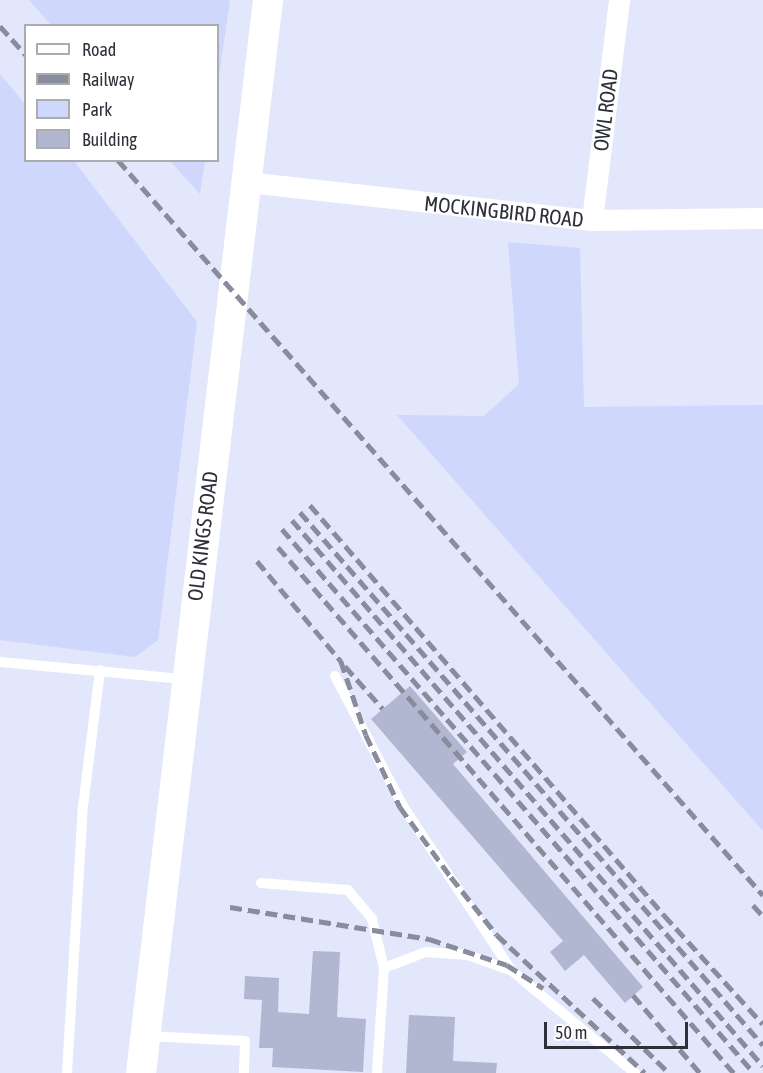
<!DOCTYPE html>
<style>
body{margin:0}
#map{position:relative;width:763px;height:1073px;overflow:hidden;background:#e2e7fc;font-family:"Asap Condensed",sans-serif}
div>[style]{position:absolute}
.green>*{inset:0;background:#cfd7fc}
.building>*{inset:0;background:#b2b7d1}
.lane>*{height:10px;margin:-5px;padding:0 5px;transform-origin:5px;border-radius:5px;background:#fff}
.street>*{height:21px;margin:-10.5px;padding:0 10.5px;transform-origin:10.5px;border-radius:10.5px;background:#fff}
.secondary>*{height:30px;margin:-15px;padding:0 15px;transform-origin:15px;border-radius:15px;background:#fff}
.rail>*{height:4.5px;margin-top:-2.25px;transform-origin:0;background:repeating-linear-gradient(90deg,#888c9b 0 12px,transparent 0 18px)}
span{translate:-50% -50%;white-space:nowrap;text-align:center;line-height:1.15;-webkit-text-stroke:4.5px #fff;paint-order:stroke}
.street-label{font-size:21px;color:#2d2f39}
.legend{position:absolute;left:24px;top:24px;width:195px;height:138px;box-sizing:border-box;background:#fff;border:2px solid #abacb0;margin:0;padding:8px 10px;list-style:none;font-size:18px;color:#2d2f39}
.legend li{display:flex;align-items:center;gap:12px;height:30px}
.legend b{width:30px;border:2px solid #abacb0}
.scale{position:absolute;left:544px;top:1022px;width:144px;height:27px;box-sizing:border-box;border:3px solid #2d2f39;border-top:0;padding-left:8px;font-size:18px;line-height:21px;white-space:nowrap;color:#2d2f39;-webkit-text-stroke:4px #fff;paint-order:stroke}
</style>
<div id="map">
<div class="green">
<i style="clip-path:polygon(29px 0,230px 0,218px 83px,218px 26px,51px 25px)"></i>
<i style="clip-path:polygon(0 74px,25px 104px,26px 160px,74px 161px,197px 322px,158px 640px,135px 657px,0 640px)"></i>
<i style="clip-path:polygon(170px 161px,205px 161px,200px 194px)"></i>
<i style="clip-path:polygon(508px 242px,580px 248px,584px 407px,763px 405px,763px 831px,397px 415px,484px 416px,519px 384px)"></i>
</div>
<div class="building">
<i style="clip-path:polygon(410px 686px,467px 752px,453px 764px,643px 987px,625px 1003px,584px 955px,565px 971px,550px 952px,563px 941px,371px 719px)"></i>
<i style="clip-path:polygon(313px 951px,340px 952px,337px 1017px,366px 1019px,363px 1072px,272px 1067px,273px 1048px,259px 1048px,262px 1000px,244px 999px,245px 976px,279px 978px,278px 1012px,309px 1014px)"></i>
<i style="clip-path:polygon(409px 1015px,455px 1017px,453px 1061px,497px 1063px,496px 1073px,406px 1073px)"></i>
</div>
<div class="lane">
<i style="left:0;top:662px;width:186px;rotate:5.3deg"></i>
<i style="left:335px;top:676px;width:147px;rotate:62.4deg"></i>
<i style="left:403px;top:806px;width:198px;rotate:56.6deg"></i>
<i style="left:261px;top:883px;width:87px;rotate:4.6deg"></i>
<i style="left:348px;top:890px;width:38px;rotate:50deg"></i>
<i style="left:372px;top:919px;width:50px;rotate:76.2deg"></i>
<i style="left:147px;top:1036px;width:98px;rotate:2.9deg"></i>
<i style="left:245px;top:1041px;width:32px;rotate:92deg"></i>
<i style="left:67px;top:1073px;width:266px;rotate:-86.6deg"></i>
<i style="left:83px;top:807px;width:138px;rotate:-82.9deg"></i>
<i style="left:377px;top:1073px;width:105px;rotate:-86.2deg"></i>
<i style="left:384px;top:968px;width:45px;rotate:-20.9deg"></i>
<i style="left:426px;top:952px;width:42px;rotate:4.1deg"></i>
<i style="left:468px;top:955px;width:47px;rotate:20deg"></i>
<i style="left:512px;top:971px;width:160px;rotate:39.7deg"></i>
</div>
<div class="street">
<i style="left:247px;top:182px;width:347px;rotate:6.3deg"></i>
<i style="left:592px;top:220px;width:171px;rotate:-0.7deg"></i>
<i style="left:592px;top:220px;width:222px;rotate:-83deg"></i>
</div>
<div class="secondary">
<i style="left:141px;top:1073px;width:1080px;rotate:-83.25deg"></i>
</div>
<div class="rail">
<i style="left:0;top:26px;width:39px;rotate:48deg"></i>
<i style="left:118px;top:160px;width:978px;rotate:48.73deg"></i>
<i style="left:310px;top:505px;width:542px;rotate:49.19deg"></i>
<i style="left:664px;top:915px;width:147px;rotate:47.8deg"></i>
<i style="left:300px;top:512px;width:706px;rotate:49.02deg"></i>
<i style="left:292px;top:520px;width:721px;rotate:49.22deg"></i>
<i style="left:282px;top:529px;width:720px;rotate:49.05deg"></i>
<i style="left:278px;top:547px;width:696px;rotate:49.08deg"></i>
<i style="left:257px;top:561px;width:131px;rotate:50deg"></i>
<i style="left:341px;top:661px;width:78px;rotate:71.3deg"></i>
<i style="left:366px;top:735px;width:80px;rotate:64.7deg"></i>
<i style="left:400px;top:807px;width:87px;rotate:53.9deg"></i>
<i style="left:451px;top:877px;width:74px;rotate:51.6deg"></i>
<i style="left:497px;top:935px;width:202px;rotate:43deg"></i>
<i style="left:345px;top:666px;width:57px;rotate:48.5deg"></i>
<i style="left:753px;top:905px;width:15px;rotate:48deg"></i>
<i style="left:230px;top:907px;width:202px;rotate:9.1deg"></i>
<i style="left:429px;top:939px;width:82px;rotate:18.4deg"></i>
<i style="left:507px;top:965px;width:43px;rotate:32.6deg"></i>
<i style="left:633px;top:995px;width:103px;rotate:49.3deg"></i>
<i style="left:593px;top:998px;width:107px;rotate:44.6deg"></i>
</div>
<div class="street-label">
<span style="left:605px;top:110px;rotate:-83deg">OWL ROAD</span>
<span style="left:504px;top:211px;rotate:6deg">MOCKINGBIRD ROAD</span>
<span style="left:202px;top:536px;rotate:-83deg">OLD KINGS ROAD</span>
</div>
<ul class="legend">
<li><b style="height:8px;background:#fff"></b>Road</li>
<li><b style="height:8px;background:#888c9b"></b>Railway</li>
<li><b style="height:16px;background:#cfd7fc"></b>Park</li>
<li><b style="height:16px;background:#b2b7d1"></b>Building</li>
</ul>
<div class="scale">50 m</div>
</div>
